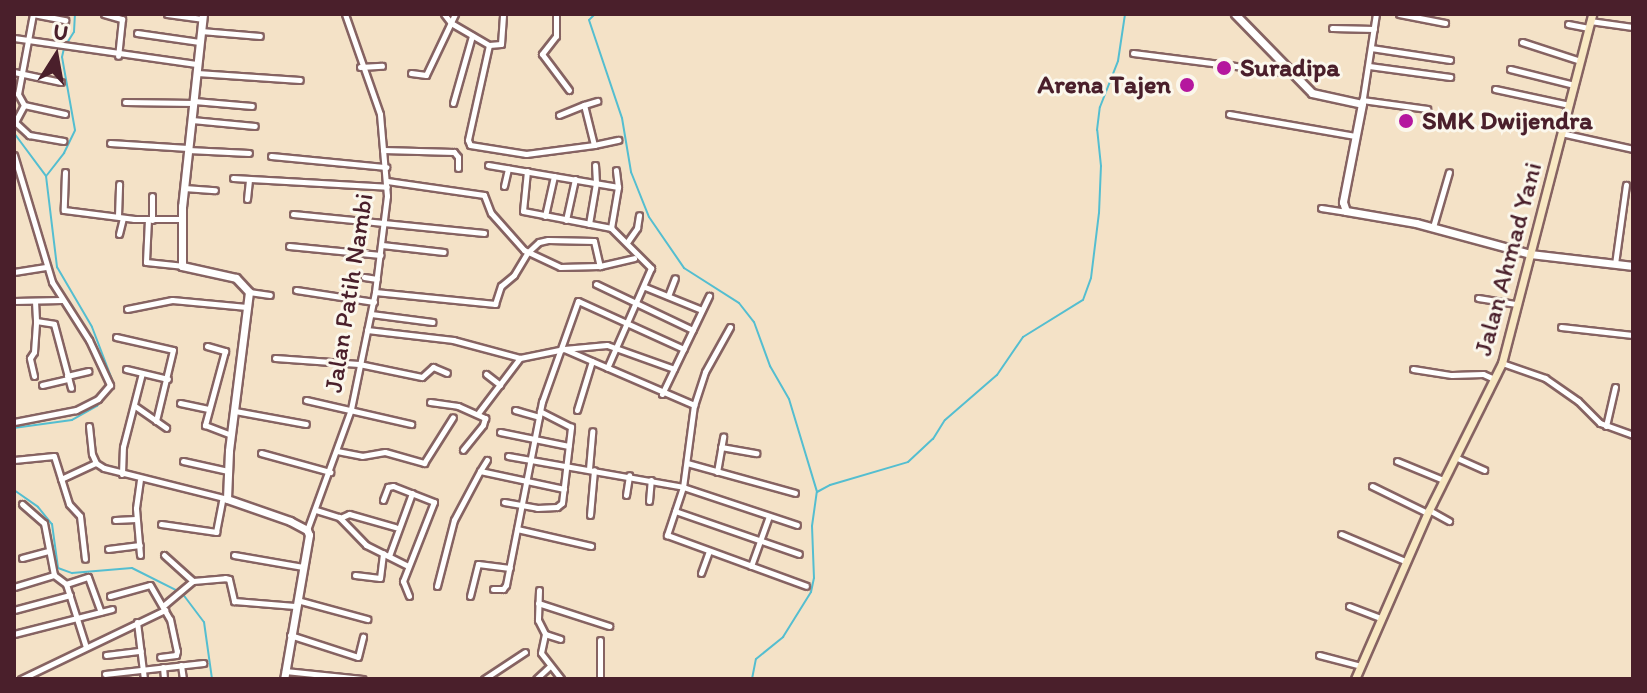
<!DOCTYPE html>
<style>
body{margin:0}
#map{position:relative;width:1647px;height:693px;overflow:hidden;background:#f4e2c7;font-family:Itim,sans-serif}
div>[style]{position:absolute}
.stream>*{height:2px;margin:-1px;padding:0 1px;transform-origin:1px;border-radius:1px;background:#54bed0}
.roads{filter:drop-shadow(2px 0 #866362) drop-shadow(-2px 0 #866362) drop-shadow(0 2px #866362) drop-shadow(0 -2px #866362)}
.minor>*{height:5px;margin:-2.5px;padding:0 2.5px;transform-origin:2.5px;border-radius:2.5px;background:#fff}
.tertiary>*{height:7px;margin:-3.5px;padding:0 3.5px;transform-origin:3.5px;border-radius:3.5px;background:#fff}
.secondary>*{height:7px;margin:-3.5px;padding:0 3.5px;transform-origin:3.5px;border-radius:3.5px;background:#f8e8c3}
.dots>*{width:22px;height:22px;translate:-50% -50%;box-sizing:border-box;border:4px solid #fbf7ec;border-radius:50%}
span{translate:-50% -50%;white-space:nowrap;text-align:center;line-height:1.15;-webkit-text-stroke:6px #fbf7ec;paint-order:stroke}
.poi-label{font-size:26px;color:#4a1f2b;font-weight:700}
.left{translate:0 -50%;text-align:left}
.right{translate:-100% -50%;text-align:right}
.street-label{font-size:26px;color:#4a1f2b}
.frame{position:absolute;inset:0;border:16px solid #4a1f2b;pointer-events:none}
.north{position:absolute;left:16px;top:16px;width:80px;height:80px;-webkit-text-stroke:6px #fbf7ec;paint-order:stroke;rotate:11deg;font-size:22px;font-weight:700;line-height:32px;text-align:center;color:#4a1f2b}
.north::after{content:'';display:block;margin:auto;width:28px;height:36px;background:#4a1f2b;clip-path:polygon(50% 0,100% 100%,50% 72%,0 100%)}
</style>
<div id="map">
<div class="stream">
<i style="left:595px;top:14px;width:8px;rotate:135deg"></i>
<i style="left:589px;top:20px;width:103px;rotate:71.4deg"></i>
<i style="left:622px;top:118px;width:55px;rotate:80.5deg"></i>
<i style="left:631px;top:172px;width:48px;rotate:68.2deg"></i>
<i style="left:649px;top:217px;width:62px;rotate:55.5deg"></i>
<i style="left:684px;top:268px;width:65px;rotate:32.5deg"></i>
<i style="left:739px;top:303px;width:24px;rotate:52deg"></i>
<i style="left:754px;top:322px;width:47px;rotate:70deg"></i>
<i style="left:770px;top:366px;width:38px;rotate:60deg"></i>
<i style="left:789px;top:399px;width:97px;rotate:73.2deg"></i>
<i style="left:67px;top:43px;width:13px;rotate:-58deg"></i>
<i style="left:74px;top:32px;width:18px;rotate:-87deg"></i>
<i style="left:14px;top:133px;width:54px;rotate:53.3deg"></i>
<i style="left:46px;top:176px;width:92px;rotate:83.1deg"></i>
<i style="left:57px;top:267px;width:69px;rotate:59.7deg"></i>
<i style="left:92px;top:327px;width:62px;rotate:69.2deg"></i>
<i style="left:114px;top:385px;width:27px;rotate:129deg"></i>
<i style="left:97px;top:406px;width:29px;rotate:151deg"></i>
<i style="left:72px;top:420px;width:59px;rotate:172.1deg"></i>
<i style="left:47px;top:175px;width:28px;rotate:-52deg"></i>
<i style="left:64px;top:153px;width:25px;rotate:-64deg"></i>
<i style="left:75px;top:130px;width:74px;rotate:-100.1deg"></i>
<i style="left:62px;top:57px;width:9px;rotate:-77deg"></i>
<i style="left:14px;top:490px;width:29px;rotate:35deg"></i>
<i style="left:38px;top:507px;width:22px;rotate:51deg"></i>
<i style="left:52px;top:524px;width:44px;rotate:82.2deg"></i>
<i style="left:58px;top:568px;width:15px;rotate:20deg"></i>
<i style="left:72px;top:573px;width:60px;rotate:-4.8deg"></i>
<i style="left:132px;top:568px;width:56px;rotate:26.6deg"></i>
<i style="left:182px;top:593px;width:36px;rotate:53deg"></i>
<i style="left:204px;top:622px;width:58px;rotate:82deg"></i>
<i style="left:752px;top:679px;width:20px;rotate:-79deg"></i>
<i style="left:756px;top:659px;width:35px;rotate:-39deg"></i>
<i style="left:783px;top:637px;width:53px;rotate:-58.1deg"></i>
<i style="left:811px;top:592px;width:14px;rotate:-78deg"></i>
<i style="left:814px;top:578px;width:52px;rotate:-92.2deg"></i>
<i style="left:812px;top:526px;width:34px;rotate:-82deg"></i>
<i style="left:817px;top:492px;width:15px;rotate:-28deg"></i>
<i style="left:830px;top:485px;width:81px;rotate:-16.4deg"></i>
<i style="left:908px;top:462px;width:34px;rotate:-43deg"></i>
<i style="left:933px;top:439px;width:22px;rotate:-58deg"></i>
<i style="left:945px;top:420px;width:69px;rotate:-40.9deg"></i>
<i style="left:997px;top:375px;width:46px;rotate:-55.6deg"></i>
<i style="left:1023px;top:337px;width:70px;rotate:-31.7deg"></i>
<i style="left:1083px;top:300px;width:23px;rotate:-70deg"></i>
<i style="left:1091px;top:278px;width:65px;rotate:-83deg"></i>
<i style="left:1099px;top:213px;width:47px;rotate:-87.6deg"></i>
<i style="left:1101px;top:166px;width:36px;rotate:-96deg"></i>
<i style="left:1097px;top:130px;width:23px;rotate:-83deg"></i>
<i style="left:1100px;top:107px;width:49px;rotate:-68.6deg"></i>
<i style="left:1118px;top:61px;width:48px;rotate:-81.5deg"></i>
</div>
<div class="roads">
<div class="minor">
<i style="left:33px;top:14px;width:33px;rotate:11deg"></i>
<i style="left:104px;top:14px;width:19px;rotate:16deg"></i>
<i style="left:122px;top:19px;width:37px;rotate:96deg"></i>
<i style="left:167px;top:14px;width:35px;rotate:8deg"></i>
<i style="left:444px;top:14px;width:11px;rotate:52deg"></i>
<i style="left:451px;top:23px;width:44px;rotate:30.1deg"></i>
<i style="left:489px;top:45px;width:97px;rotate:102.5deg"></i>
<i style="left:468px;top:140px;width:5px;rotate:68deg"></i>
<i style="left:470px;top:145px;width:57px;rotate:9.1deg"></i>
<i style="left:526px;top:154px;width:69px;rotate:-7.5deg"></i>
<i style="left:594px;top:145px;width:41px;rotate:-104deg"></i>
<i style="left:584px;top:105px;width:14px;rotate:-17deg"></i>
<i style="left:556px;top:14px;width:22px;rotate:90deg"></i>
<i style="left:556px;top:36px;width:23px;rotate:128deg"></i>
<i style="left:542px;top:54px;width:45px;rotate:53.1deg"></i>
<i style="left:1399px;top:14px;width:47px;rotate:11.1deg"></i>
<i style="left:1590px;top:21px;width:43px;rotate:7.9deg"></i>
<i style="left:1568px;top:24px;width:21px;rotate:11deg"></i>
<i style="left:1332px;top:28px;width:42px;rotate:1.4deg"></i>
<i style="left:201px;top:31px;width:59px;rotate:4.8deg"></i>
<i style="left:137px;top:33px;width:63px;rotate:8.3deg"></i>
<i style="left:14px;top:38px;width:184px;rotate:8.1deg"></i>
<i style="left:1522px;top:42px;width:61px;rotate:18.1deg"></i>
<i style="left:489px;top:45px;width:12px;rotate:-5deg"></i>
<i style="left:501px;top:44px;width:30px;rotate:-86deg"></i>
<i style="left:1371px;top:48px;width:80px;rotate:8.6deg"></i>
<i style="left:1133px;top:53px;width:159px;rotate:7.2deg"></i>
<i style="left:1369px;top:66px;width:82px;rotate:7.7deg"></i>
<i style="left:360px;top:67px;width:22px;rotate:-3deg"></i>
<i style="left:1510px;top:69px;width:66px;rotate:14deg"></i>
<i style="left:14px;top:72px;width:48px;rotate:12deg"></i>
<i style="left:197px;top:73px;width:103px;rotate:3.9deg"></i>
<i style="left:411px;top:73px;width:15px;rotate:8deg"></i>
<i style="left:426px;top:75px;width:68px;rotate:-64.6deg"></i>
<i style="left:1495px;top:89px;width:76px;rotate:12.2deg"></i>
<i style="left:1362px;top:100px;width:66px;rotate:7.9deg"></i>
<i style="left:194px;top:101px;width:58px;rotate:4.9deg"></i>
<i style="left:125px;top:102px;width:69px;rotate:0.8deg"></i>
<i style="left:453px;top:103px;width:70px;rotate:-74.2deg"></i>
<i style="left:1362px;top:104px;width:91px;rotate:-81.2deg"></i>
<i style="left:24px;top:105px;width:42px;rotate:12.4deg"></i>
<i style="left:1229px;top:114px;width:128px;rotate:9.9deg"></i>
<i style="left:559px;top:115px;width:27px;rotate:-22deg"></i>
<i style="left:192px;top:120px;width:63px;rotate:5.4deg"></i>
<i style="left:16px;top:123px;width:18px;rotate:43deg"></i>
<i style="left:29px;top:135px;width:35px;rotate:10deg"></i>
<i style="left:14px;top:124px;width:21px;rotate:-62deg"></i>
<i style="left:24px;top:105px;width:13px;rotate:-119deg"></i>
<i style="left:18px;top:94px;width:81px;rotate:-79.4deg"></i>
<i style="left:1561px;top:133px;width:74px;rotate:12.5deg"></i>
<i style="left:110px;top:143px;width:78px;rotate:3.7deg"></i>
<i style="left:594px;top:145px;width:25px;rotate:-12deg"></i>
<i style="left:188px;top:150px;width:61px;rotate:2.8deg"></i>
<i style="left:383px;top:150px;width:71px;rotate:1.6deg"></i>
<i style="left:454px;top:152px;width:6px;rotate:51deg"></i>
<i style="left:458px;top:157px;width:11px;rotate:90deg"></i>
<i style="left:14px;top:155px;width:133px;rotate:73.3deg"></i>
<i style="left:52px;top:282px;width:69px;rotate:57.5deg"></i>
<i style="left:89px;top:340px;width:50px;rotate:65deg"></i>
<i style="left:110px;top:385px;width:18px;rotate:131deg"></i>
<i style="left:98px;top:399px;width:25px;rotate:153deg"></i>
<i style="left:76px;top:410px;width:63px;rotate:169deg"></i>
<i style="left:271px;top:156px;width:116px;rotate:5.5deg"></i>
<i style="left:488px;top:165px;width:132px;rotate:9.6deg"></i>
<i style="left:527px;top:171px;width:40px;rotate:95.7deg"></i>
<i style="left:523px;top:211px;width:90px;rotate:10.9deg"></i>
<i style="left:611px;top:228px;width:57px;rotate:45deg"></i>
<i style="left:651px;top:268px;width:109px;rotate:113.7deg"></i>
<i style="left:65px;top:172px;width:38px;rotate:92deg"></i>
<i style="left:64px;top:210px;width:71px;rotate:7.3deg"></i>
<i style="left:134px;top:219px;width:48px"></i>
<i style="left:233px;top:178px;width:154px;rotate:3.3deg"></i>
<i style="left:387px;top:181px;width:98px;rotate:8.2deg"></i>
<i style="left:484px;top:195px;width:19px;rotate:69deg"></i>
<i style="left:491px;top:213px;width:50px;rotate:48.3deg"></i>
<i style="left:524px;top:250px;width:40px;rotate:25deg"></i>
<i style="left:560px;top:267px;width:40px;rotate:-1.4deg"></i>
<i style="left:600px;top:266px;width:35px;rotate:-13deg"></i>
<i style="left:504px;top:186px;width:18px;rotate:-77deg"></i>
<i style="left:184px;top:188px;width:31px;rotate:4deg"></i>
<i style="left:247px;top:199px;width:20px;rotate:-84deg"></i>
<i style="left:1321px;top:208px;width:26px;rotate:9deg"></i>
<i style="left:293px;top:214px;width:192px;rotate:5.7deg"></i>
<i style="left:118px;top:216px;width:32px;rotate:-88deg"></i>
<i style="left:545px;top:216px;width:41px;rotate:-77.3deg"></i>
<i style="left:148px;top:219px;width:43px;rotate:92.7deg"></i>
<i style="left:146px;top:262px;width:36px;rotate:6deg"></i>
<i style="left:152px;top:220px;width:24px;rotate:-90deg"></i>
<i style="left:566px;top:220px;width:42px;rotate:-77.6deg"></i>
<i style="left:589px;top:224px;width:42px;rotate:-80.3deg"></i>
<i style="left:596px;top:183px;width:18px;rotate:-93deg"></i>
<i style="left:1433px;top:227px;width:57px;rotate:-73.8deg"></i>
<i style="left:611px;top:228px;width:42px;rotate:-80.3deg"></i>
<i style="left:618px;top:187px;width:17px;rotate:-97deg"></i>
<i style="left:119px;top:234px;width:16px;rotate:-76deg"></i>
<i style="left:628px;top:241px;width:16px;rotate:-55deg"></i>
<i style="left:637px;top:228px;width:13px;rotate:-81deg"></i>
<i style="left:382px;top:245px;width:62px;rotate:6.4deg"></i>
<i style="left:289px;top:246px;width:92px;rotate:5.6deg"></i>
<i style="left:1615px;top:264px;width:80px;rotate:-82.1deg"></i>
<i style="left:14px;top:272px;width:32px;rotate:-9deg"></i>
<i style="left:364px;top:277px;width:13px;rotate:9deg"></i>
<i style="left:596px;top:284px;width:107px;rotate:25.4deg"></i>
<i style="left:645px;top:287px;width:61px;rotate:22deg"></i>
<i style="left:296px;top:290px;width:79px;rotate:8.7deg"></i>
<i style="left:249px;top:292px;width:21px;rotate:8deg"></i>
<i style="left:375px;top:292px;width:121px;rotate:5.7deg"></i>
<i style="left:495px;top:304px;width:19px;rotate:-72deg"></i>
<i style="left:501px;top:286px;width:17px;rotate:-40deg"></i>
<i style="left:514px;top:275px;width:26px;rotate:-59deg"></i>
<i style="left:527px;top:253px;width:16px;rotate:-43deg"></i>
<i style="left:539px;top:242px;width:9px;rotate:-13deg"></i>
<i style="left:548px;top:240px;width:46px;rotate:1.2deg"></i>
<i style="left:594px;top:241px;width:26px;rotate:77deg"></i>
<i style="left:668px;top:296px;width:19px;rotate:-69deg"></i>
<i style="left:1478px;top:298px;width:39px;rotate:9deg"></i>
<i style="left:14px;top:301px;width:48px;rotate:-1.2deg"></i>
<i style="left:35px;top:301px;width:20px;rotate:87deg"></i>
<i style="left:36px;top:321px;width:18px;rotate:9deg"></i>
<i style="left:54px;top:324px;width:66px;rotate:75.1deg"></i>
<i style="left:127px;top:309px;width:46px;rotate:-11.3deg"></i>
<i style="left:172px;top:300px;width:75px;rotate:5.3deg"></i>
<i style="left:371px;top:314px;width:62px;rotate:7.5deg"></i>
<i style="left:730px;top:327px;width:51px;rotate:119.1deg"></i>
<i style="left:705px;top:372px;width:35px;rotate:108deg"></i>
<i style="left:694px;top:405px;width:83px;rotate:97.6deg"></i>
<i style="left:683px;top:487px;width:51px;rotate:108.4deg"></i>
<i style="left:667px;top:535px;width:148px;rotate:20.1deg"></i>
<i style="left:1561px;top:327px;width:72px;rotate:6.3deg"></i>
<i style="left:367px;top:330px;width:87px;rotate:6.6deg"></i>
<i style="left:453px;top:340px;width:69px;rotate:15deg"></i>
<i style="left:520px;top:358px;width:45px;rotate:-11.6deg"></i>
<i style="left:564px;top:349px;width:142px;rotate:23.3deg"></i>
<i style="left:116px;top:337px;width:58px;rotate:12.8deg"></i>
<i style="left:173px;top:350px;width:73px;rotate:103.5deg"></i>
<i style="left:207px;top:346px;width:19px;rotate:16deg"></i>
<i style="left:225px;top:351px;width:77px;rotate:105.1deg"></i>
<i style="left:205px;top:425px;width:28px;rotate:21deg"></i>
<i style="left:564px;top:349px;width:43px;rotate:-5.3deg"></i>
<i style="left:607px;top:345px;width:71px;rotate:19.7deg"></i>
<i style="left:275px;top:358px;width:84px;rotate:4.1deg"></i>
<i style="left:359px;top:364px;width:64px;rotate:11.7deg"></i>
<i style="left:422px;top:377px;width:15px;rotate:-42deg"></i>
<i style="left:433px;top:367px;width:15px;rotate:23deg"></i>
<i style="left:1502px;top:363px;width:46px;rotate:19.2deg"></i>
<i style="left:1545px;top:378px;width:40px;rotate:34.9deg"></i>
<i style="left:1578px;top:401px;width:31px;rotate:45deg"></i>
<i style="left:1600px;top:423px;width:35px;rotate:20deg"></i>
<i style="left:126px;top:369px;width:43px;rotate:13.4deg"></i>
<i style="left:1413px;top:369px;width:39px;rotate:9deg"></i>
<i style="left:1452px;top:375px;width:31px;rotate:-2deg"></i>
<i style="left:1483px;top:374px;width:12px;rotate:24deg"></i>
<i style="left:486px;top:374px;width:18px;rotate:38deg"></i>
<i style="left:34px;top:376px;width:18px;rotate:-103deg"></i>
<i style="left:30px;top:358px;width:7px;rotate:-56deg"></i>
<i style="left:34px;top:352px;width:31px;rotate:-86deg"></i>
<i style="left:67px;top:376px;width:22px;rotate:-13deg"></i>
<i style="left:42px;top:385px;width:27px;rotate:-13deg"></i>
<i style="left:662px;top:394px;width:109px;rotate:-64.4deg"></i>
<i style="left:306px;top:400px;width:108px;rotate:12.9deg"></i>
<i style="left:430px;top:402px;width:28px;rotate:8deg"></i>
<i style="left:458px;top:406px;width:30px;rotate:24deg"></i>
<i style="left:485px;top:418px;width:7px;rotate:106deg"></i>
<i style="left:483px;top:425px;width:32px;rotate:129deg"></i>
<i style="left:180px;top:403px;width:29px;rotate:12deg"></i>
<i style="left:135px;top:406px;width:38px;rotate:35deg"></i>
<i style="left:515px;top:410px;width:25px;rotate:16deg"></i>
<i style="left:577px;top:410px;width:51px;rotate:-73deg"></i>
<i style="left:235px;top:411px;width:72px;rotate:10.4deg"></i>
<i style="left:479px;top:412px;width:68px;rotate:-52.8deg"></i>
<i style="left:89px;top:426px;width:28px;rotate:84deg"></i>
<i style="left:92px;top:454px;width:10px;rotate:66deg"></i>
<i style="left:96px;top:463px;width:9px;rotate:32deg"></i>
<i style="left:104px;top:468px;width:127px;rotate:14.1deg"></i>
<i style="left:1606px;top:426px;width:40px;rotate:-77deg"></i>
<i style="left:500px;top:432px;width:70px;rotate:11.5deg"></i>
<i style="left:721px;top:447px;width:36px;rotate:10deg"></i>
<i style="left:337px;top:451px;width:25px;rotate:11deg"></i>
<i style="left:362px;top:456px;width:23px;rotate:-10deg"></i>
<i style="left:385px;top:452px;width:41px;rotate:15.8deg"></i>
<i style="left:424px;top:463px;width:54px;rotate:-57.8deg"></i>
<i style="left:261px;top:453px;width:72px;rotate:15.4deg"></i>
<i style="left:508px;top:456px;width:178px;rotate:10deg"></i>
<i style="left:683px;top:487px;width:120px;rotate:18.4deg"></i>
<i style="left:1455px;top:457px;width:32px;rotate:24deg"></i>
<i style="left:14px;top:460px;width:40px;rotate:-5.7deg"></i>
<i style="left:54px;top:456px;width:50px;rotate:72.6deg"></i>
<i style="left:69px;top:504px;width:16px;rotate:47deg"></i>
<i style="left:80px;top:516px;width:43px;rotate:83.4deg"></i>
<i style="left:183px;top:461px;width:46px;rotate:12.5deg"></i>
<i style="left:1397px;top:461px;width:50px;rotate:22.4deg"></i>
<i style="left:687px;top:463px;width:112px;rotate:15.5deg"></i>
<i style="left:589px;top:469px;width:38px;rotate:-85deg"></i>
<i style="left:480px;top:471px;width:13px;rotate:-58deg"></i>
<i style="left:717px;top:472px;width:36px;rotate:-80deg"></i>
<i style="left:122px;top:474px;width:27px;rotate:-88deg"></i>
<i style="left:123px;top:447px;width:76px;rotate:-75.6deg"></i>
<i style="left:61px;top:479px;width:38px;rotate:-25deg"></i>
<i style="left:1372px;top:486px;width:61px;rotate:26.1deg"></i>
<i style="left:626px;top:495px;width:20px;rotate:-81deg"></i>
<i style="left:383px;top:500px;width:14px;rotate:-69deg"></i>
<i style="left:388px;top:487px;width:5px;rotate:-11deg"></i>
<i style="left:393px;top:486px;width:44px;rotate:21.3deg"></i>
<i style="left:434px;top:502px;width:85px;rotate:111.4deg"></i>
<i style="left:403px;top:581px;width:16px;rotate:68deg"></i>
<i style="left:649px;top:501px;width:21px;rotate:-85deg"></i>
<i style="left:504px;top:502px;width:34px;rotate:10deg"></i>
<i style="left:537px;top:508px;width:20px;rotate:-3deg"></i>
<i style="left:557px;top:507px;width:6px;rotate:-39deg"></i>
<i style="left:562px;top:503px;width:77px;rotate:-83.2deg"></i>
<i style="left:571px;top:427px;width:35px;rotate:-153deg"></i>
<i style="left:22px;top:504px;width:29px;rotate:41deg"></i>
<i style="left:44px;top:523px;width:53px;rotate:79.1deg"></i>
<i style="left:54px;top:575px;width:15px;rotate:37deg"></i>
<i style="left:66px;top:584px;width:66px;rotate:72.4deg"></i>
<i style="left:316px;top:510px;width:24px;rotate:17deg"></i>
<i style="left:339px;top:517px;width:39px;rotate:46deg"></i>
<i style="left:366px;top:545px;width:47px;rotate:26.6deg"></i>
<i style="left:1429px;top:510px;width:23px;rotate:29deg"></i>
<i style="left:675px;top:511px;width:131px;rotate:19.1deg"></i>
<i style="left:590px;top:515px;width:45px;rotate:-84.9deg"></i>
<i style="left:340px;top:518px;width:10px;rotate:-24deg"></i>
<i style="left:349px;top:514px;width:48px;rotate:15.8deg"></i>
<i style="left:115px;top:520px;width:21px;rotate:-3deg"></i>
<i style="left:161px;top:524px;width:56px;rotate:8.3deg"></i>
<i style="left:216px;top:532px;width:33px;rotate:-79deg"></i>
<i style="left:517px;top:529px;width:76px;rotate:12.9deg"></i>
<i style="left:307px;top:530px;width:129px;rotate:-70deg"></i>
<i style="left:351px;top:409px;width:119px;rotate:-78.4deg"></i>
<i style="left:375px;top:292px;width:97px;rotate:-82.9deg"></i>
<i style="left:387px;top:196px;width:82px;rotate:-94.9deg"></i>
<i style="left:380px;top:114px;width:106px;rotate:-109.3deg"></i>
<i style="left:1341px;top:534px;width:69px;rotate:22.9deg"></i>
<i style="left:108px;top:549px;width:32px;rotate:-7deg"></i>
<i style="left:140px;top:555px;width:47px;rotate:-94.9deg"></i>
<i style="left:136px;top:508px;width:28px;rotate:-82deg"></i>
<i style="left:164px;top:555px;width:39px;rotate:42deg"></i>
<i style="left:234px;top:555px;width:70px;rotate:9.9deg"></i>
<i style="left:389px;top:556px;width:67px;rotate:-69.9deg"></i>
<i style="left:22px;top:558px;width:28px;rotate:-15deg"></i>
<i style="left:751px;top:566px;width:53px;rotate:-70.2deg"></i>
<i style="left:701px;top:573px;width:23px;rotate:-70deg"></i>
<i style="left:355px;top:575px;width:25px;rotate:7deg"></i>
<i style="left:380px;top:578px;width:25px;rotate:-83deg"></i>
<i style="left:66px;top:584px;width:23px;rotate:-18deg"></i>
<i style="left:88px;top:577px;width:37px;rotate:70deg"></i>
<i style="left:437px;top:586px;width:68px;rotate:-75.6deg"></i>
<i style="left:454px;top:520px;width:55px;rotate:-62deg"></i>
<i style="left:480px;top:471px;width:86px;rotate:12.1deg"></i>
<i style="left:14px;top:587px;width:42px;rotate:-16.7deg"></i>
<i style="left:493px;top:589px;width:10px"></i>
<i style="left:503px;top:589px;width:5px;rotate:-53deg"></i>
<i style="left:506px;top:585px;width:187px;rotate:-78.9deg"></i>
<i style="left:542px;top:402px;width:107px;rotate:-70.4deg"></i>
<i style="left:578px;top:301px;width:116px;rotate:24.4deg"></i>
<i style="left:539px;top:590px;width:30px;rotate:92deg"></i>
<i style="left:538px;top:620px;width:16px;rotate:63deg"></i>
<i style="left:545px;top:634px;width:19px;rotate:102deg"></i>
<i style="left:541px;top:653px;width:33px;rotate:52deg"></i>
<i style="left:110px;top:596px;width:41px;rotate:-15.4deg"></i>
<i style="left:150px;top:585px;width:39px;rotate:60deg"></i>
<i style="left:170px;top:619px;width:33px;rotate:78deg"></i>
<i style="left:177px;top:651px;width:4px;rotate:104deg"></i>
<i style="left:176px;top:655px;width:16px;rotate:173deg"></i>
<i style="left:470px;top:596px;width:33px;rotate:-76deg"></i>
<i style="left:478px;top:564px;width:32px;rotate:7deg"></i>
<i style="left:297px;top:600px;width:73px;rotate:15.2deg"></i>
<i style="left:538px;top:603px;width:75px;rotate:17.9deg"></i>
<i style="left:163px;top:606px;width:39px;rotate:-40deg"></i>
<i style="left:193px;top:581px;width:32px;rotate:-5deg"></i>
<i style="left:225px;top:578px;width:4px;rotate:14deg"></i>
<i style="left:229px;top:579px;width:23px;rotate:77deg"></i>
<i style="left:234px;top:601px;width:61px;rotate:4.7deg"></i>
<i style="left:1349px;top:606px;width:34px;rotate:21deg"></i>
<i style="left:14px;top:610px;width:58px;rotate:-15deg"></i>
<i style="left:137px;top:622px;width:57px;rotate:83deg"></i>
<i style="left:14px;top:634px;width:101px;rotate:-14.3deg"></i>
<i style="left:545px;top:634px;width:16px;rotate:18deg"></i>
<i style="left:290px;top:635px;width:71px;rotate:17.9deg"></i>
<i style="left:358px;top:657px;width:21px;rotate:-76deg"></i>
<i style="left:106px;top:655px;width:35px;rotate:-7deg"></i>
<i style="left:1319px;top:655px;width:43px;rotate:14.7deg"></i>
<i style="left:181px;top:665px;width:14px;rotate:82deg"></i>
<i style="left:163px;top:667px;width:12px;rotate:85deg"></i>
<i style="left:285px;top:671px;width:78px;rotate:5.9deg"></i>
<i style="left:105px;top:674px;width:99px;rotate:-6.4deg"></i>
<i style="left:21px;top:679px;width:160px;rotate:-25.6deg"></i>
<i style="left:484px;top:679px;width:49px;rotate:-33.4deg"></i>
<i style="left:536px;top:679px;width:19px;rotate:-43deg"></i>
<i style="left:600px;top:679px;width:39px;rotate:-90deg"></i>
</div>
<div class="tertiary">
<i style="left:203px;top:14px;width:193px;rotate:96.2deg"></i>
<i style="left:182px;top:206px;width:60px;rotate:90deg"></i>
<i style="left:182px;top:266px;width:55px;rotate:12.5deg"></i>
<i style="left:236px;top:278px;width:19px;rotate:47deg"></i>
<i style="left:249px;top:292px;width:160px;rotate:97.2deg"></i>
<i style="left:229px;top:451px;width:48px;rotate:92.4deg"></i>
<i style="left:227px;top:499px;width:67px;rotate:19.2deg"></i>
<i style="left:290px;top:521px;width:19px;rotate:28deg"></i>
<i style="left:307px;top:530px;width:5px;rotate:68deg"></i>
<i style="left:309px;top:535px;width:146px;rotate:99.8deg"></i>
<i style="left:1235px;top:14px;width:110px;rotate:45.7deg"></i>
<i style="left:1312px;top:93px;width:51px;rotate:12.4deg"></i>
<i style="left:1362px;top:104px;width:100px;rotate:101deg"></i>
<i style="left:1343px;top:202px;width:9px;rotate:72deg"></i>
<i style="left:1346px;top:211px;width:71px;rotate:9.7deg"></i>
<i style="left:1416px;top:223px;width:118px;rotate:15.2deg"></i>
<i style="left:1530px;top:254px;width:104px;rotate:6.6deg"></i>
</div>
<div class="secondary">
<i style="left:1355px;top:679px;width:184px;rotate:-66.4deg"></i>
<i style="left:1429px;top:510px;width:164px;rotate:-63.6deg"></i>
<i style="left:1502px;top:363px;width:360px;rotate:-75.5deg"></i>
</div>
</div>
<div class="dots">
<i style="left:1224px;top:68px;background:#b5179e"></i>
<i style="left:1187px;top:85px;background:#b5179e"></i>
<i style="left:1406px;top:121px;background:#b5179e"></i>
</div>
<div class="poi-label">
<span class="left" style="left:1240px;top:68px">Suradipa</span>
<span class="right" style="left:1171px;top:85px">Arena Tajen</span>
<span class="left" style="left:1422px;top:121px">SMK Dwijendra</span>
</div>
<div class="street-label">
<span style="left:1508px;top:259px;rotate:-75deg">Jalan Ahmad Yani</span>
<span style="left:349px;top:293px;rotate:-81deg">Jalan Patih Nambi</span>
</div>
<div class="frame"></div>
<div class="north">U</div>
</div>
